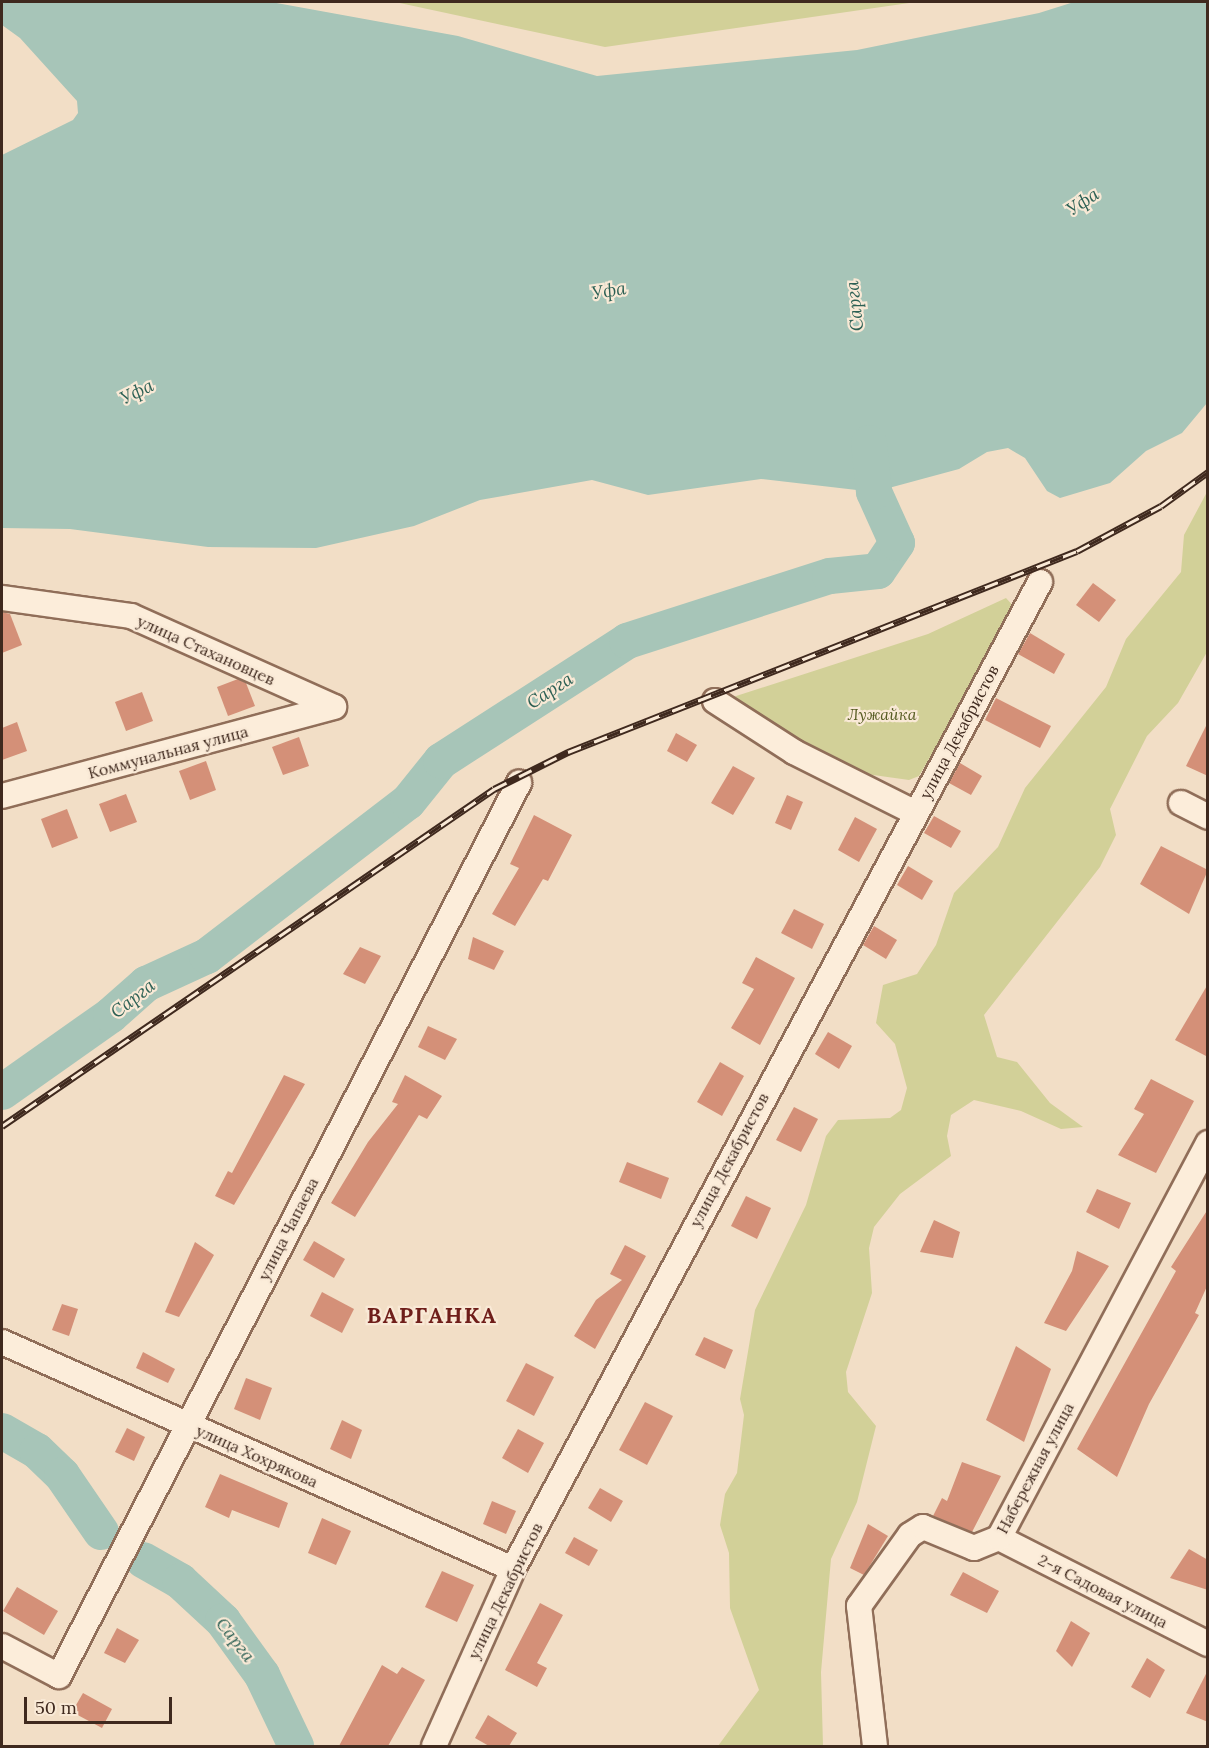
<!DOCTYPE html>
<meta charset="utf-8">
<style>
body{margin:0}
#map{position:relative;width:1209px;height:1748px;overflow:hidden;background:#f2dec6;font-family:Lora,serif}
div>[style]{position:absolute}
.green>*{inset:0;background:#d2d098}
.water>*{inset:0;background:#a7c5b8}
.river>*{height:36px;margin:-18px;padding:0 18px;transform-origin:18px;border-radius:18px;background:#a7c5b8}
.building>*{inset:0;background:#d49078}
.roads{filter:drop-shadow(2px 0 #906e59) drop-shadow(-2px 0 #906e59) drop-shadow(0 2px #906e59) drop-shadow(0 -2px #906e59)}
.minor>*{height:24px;margin:-12px;padding:0 12px;transform-origin:12px;border-radius:12px;background:#fcedda}
.rail>*{height:7px;margin-top:-3.5px;transform-origin:0;background:repeating-linear-gradient(90deg,#f9e9d6 0 14px,#3f291e 0 28px);box-sizing:border-box;border-block:2px solid #3f291e}
span{translate:-50% -50%;white-space:nowrap;text-align:center;line-height:1.15;-webkit-text-stroke:4.5px #f9e9d6;paint-order:stroke}
.street-label{font-size:16px;color:#3f291e}
.park-label{font-size:16px;color:#575d23;font-style:italic}
.water-label{font-size:18px;color:#2c6054;font-style:italic}
.district-label{font-size:22px;color:#6f1e1a;font-weight:700;letter-spacing:1.5px}
.frame{position:absolute;inset:0;border:3px solid #3f291e;pointer-events:none}
.scale{position:absolute;left:24px;top:1697px;width:148px;height:27px;box-sizing:border-box;border:3px solid #3f291e;border-top:0;padding-left:8px;font-size:18px;line-height:21px;white-space:nowrap;color:#3f291e;-webkit-text-stroke:4px #f9e9d6;paint-order:stroke}
</style>
<div id="map">
<div class="green">
<i style="clip-path:polygon(395px 2px,916px 2px,605px 47px)"></i>
<i style="clip-path:polygon(1207px 492px,1207px 652px,1178px 703px,1147px 736px,1110px 809px,1116px 835px,1100px 867px,984px 1015px,997px 1057px,1017px 1062px,1050px 1103px,1083px 1127px,1061px 1129px,1021px 1111px,974px 1100px,951px 1115px,947px 1136px,951px 1156px,900px 1194px,874px 1227px,869px 1248px,872px 1293px,846px 1372px,848px 1392px,876px 1426px,857px 1502px,831px 1559px,821px 1672px,823px 1746px,718px 1746px,759px 1690px,730px 1608px,729px 1553px,720px 1525px,725px 1494px,737px 1473px,744px 1415px,740px 1399px,755px 1310px,806px 1205px,826px 1136px,838px 1120px,890px 1118px,901px 1110px,907px 1088px,895px 1044px,876px 1023px,883px 985px,917px 974px,936px 945px,954px 893px,998px 847px,1025px 788px,1106px 687px,1126px 639px,1181px 572px,1184px 535px)"></i>
<i style="clip-path:polygon(1006px 598px,1016px 609px,919px 776px,909px 780px,859px 773px,803px 746px,730px 698px,928px 634px)"></i>
</div>
<div class="water">
<i style="clip-path:polygon(2px 2px,271px 2px,458px 36px,597px 76px,857px 50px,1039px 13px,1074px 2px,1207px 2px,1207px 403px,1182px 433px,1146px 451px,1110px 483px,1060px 498px,1047px 491px,1025px 458px,1008px 448px,987px 452px,959px 469px,874px 492px,761px 479px,648px 495px,592px 480px,480px 500px,414px 526px,316px 548px,208px 547px,70px 529px,2px 528px,2px 155px,73px 120px,78px 113px,77px 101px,20px 38px,2px 25px)"></i>
</div>
<div class="river">
<i style="left:2px;top:1092px;width:133px;rotate:-35.2deg"></i>
<i style="left:111px;top:1015px;width:47px;rotate:-41.5deg"></i>
<i style="left:146px;top:984px;width:67px;rotate:-24.7deg"></i>
<i style="left:207px;top:956px;width:253px;rotate:-37.5deg"></i>
<i style="left:408px;top:802px;width:53px;rotate:-51.2deg"></i>
<i style="left:441px;top:761px;width:221px;rotate:-32.8deg"></i>
<i style="left:627px;top:641px;width:213px;rotate:-17.8deg"></i>
<i style="left:830px;top:576px;width:48px;rotate:-5.9deg"></i>
<i style="left:878px;top:571px;width:34px;rotate:-56deg"></i>
<i style="left:897px;top:543px;width:56px;rotate:-114.3deg"></i>
<i style="left:874px;top:492px;width:49px;rotate:-95.8deg"></i>
<i style="left:2px;top:1431px;width:40px;rotate:29.7deg"></i>
<i style="left:37px;top:1451px;width:35px;rotate:44deg"></i>
<i style="left:62px;top:1475px;width:69px;rotate:55.6deg"></i>
<i style="left:143px;top:1560px;width:43px;rotate:29.6deg"></i>
<i style="left:180px;top:1581px;width:59px;rotate:42.9deg"></i>
<i style="left:223px;top:1621px;width:67px;rotate:54.2deg"></i>
<i style="left:262px;top:1675px;width:79px;rotate:64.4deg"></i>
</div>
<div class="building">
<i style="clip-path:polygon(1093px 583px,1116px 600px,1099px 622px,1076px 605px)"></i>
<i style="clip-path:polygon(2px 612px,10px 614px,22px 645px,2px 653px)"></i>
<i style="clip-path:polygon(1030px 633px,1065px 654px,1054px 674px,1018px 654px)"></i>
<i style="clip-path:polygon(238px 679px,246px 683px,255px 706px,228px 716px,217px 687px)"></i>
<i style="clip-path:polygon(142px 692px,153px 721px,126px 731px,115px 702px)"></i>
<i style="clip-path:polygon(996px 698px,1051px 726px,1040px 748px,985px 720px)"></i>
<i style="clip-path:polygon(17px 722px,27px 751px,2px 760px,2px 728px)"></i>
<i style="clip-path:polygon(1208px 722px,1208px 776px,1186px 766px)"></i>
<i style="clip-path:polygon(676px 733px,697px 745px,687px 762px,667px 751px)"></i>
<i style="clip-path:polygon(299px 737px,309px 766px,283px 775px,272px 747px)"></i>
<i style="clip-path:polygon(206px 761px,216px 790px,190px 800px,179px 771px)"></i>
<i style="clip-path:polygon(960px 763px,982px 776px,971px 795px,949px 783px)"></i>
<i style="clip-path:polygon(733px 766px,755px 778px,733px 815px,711px 803px)"></i>
<i style="clip-path:polygon(126px 794px,137px 822px,110px 832px,99px 804px)"></i>
<i style="clip-path:polygon(787px 795px,803px 802px,791px 830px,775px 823px)"></i>
<i style="clip-path:polygon(67px 809px,78px 838px,52px 848px,41px 819px)"></i>
<i style="clip-path:polygon(534px 815px,572px 835px,548px 881px,543px 879px,515px 926px,492px 914px,519px 868px,510px 864px)"></i>
<i style="clip-path:polygon(934px 816px,961px 831px,951px 848px,924px 833px)"></i>
<i style="clip-path:polygon(855px 817px,877px 829px,859px 862px,838px 850px)"></i>
<i style="clip-path:polygon(1161px 846px,1208px 870px,1189px 914px,1140px 884px)"></i>
<i style="clip-path:polygon(908px 866px,933px 881px,922px 900px,897px 885px)"></i>
<i style="clip-path:polygon(794px 909px,824px 924px,812px 949px,781px 933px)"></i>
<i style="clip-path:polygon(874px 926px,897px 940px,886px 959px,863px 945px)"></i>
<i style="clip-path:polygon(473px 937px,504px 951px,494px 970px,468px 959px)"></i>
<i style="clip-path:polygon(360px 947px,381px 956px,365px 984px,343px 974px)"></i>
<i style="clip-path:polygon(756px 957px,795px 978px,760px 1045px,731px 1028px,754px 989px,742px 983px)"></i>
<i style="clip-path:polygon(1208px 984px,1208px 1057px,1175px 1040px)"></i>
<i style="clip-path:polygon(428px 1026px,457px 1039px,445px 1060px,418px 1047px)"></i>
<i style="clip-path:polygon(828px 1032px,852px 1046px,839px 1069px,815px 1054px)"></i>
<i style="clip-path:polygon(720px 1062px,744px 1076px,722px 1116px,697px 1102px)"></i>
<i style="clip-path:polygon(284px 1075px,305px 1084px,234px 1205px,215px 1196px,228px 1171px,232px 1173px)"></i>
<i style="clip-path:polygon(405px 1075px,442px 1096px,427px 1119px,419px 1115px,355px 1217px,331px 1203px,368px 1142px,398px 1104px,392px 1102px)"></i>
<i style="clip-path:polygon(1151px 1079px,1194px 1101px,1156px 1173px,1118px 1155px,1144px 1114px,1134px 1109px)"></i>
<i style="clip-path:polygon(794px 1107px,818px 1119px,801px 1152px,776px 1140px)"></i>
<i style="clip-path:polygon(627px 1162px,669px 1178px,661px 1199px,619px 1182px)"></i>
<i style="clip-path:polygon(1097px 1189px,1131px 1203px,1119px 1229px,1086px 1212px)"></i>
<i style="clip-path:polygon(746px 1196px,771px 1208px,757px 1239px,731px 1226px)"></i>
<i style="clip-path:polygon(1208px 1209px,1208px 1284px,1195px 1313px,1199px 1315px,1149px 1404px,1117px 1477px,1077px 1449px,1176px 1271px,1171px 1267px)"></i>
<i style="clip-path:polygon(934px 1220px,960px 1232px,953px 1258px,920px 1252px)"></i>
<i style="clip-path:polygon(314px 1241px,345px 1259px,334px 1278px,303px 1260px)"></i>
<i style="clip-path:polygon(195px 1242px,214px 1255px,179px 1317px,165px 1312px)"></i>
<i style="clip-path:polygon(625px 1245px,646px 1256px,595px 1349px,574px 1336px,596px 1300px,622px 1280px,610px 1274px)"></i>
<i style="clip-path:polygon(1077px 1251px,1109px 1266px,1066px 1331px,1044px 1323px,1072px 1271px)"></i>
<i style="clip-path:polygon(322px 1292px,354px 1309px,342px 1333px,310px 1316px)"></i>
<i style="clip-path:polygon(62px 1304px,78px 1309px,69px 1336px,52px 1330px)"></i>
<i style="clip-path:polygon(704px 1337px,733px 1350px,725px 1369px,695px 1355px)"></i>
<i style="clip-path:polygon(1016px 1346px,1051px 1369px,1024px 1442px,986px 1420px)"></i>
<i style="clip-path:polygon(143px 1352px,175px 1369px,168px 1383px,136px 1368px)"></i>
<i style="clip-path:polygon(526px 1363px,554px 1377px,534px 1416px,506px 1401px)"></i>
<i style="clip-path:polygon(246px 1378px,272px 1388px,260px 1420px,234px 1409px)"></i>
<i style="clip-path:polygon(645px 1402px,673px 1416px,647px 1465px,619px 1450px)"></i>
<i style="clip-path:polygon(342px 1420px,362px 1430px,351px 1459px,330px 1449px)"></i>
<i style="clip-path:polygon(127px 1428px,145px 1437px,134px 1461px,115px 1452px)"></i>
<i style="clip-path:polygon(518px 1429px,544px 1443px,528px 1473px,502px 1458px)"></i>
<i style="clip-path:polygon(962px 1462px,1001px 1476px,972px 1532px,933px 1516px,942px 1498px,947px 1501px)"></i>
<i style="clip-path:polygon(220px 1474px,288px 1503px,279px 1528px,232px 1510px,229px 1518px,205px 1507px)"></i>
<i style="clip-path:polygon(600px 1488px,623px 1501px,611px 1522px,588px 1508px)"></i>
<i style="clip-path:polygon(492px 1501px,516px 1511px,506px 1534px,483px 1524px)"></i>
<i style="clip-path:polygon(322px 1518px,351px 1531px,336px 1565px,308px 1553px)"></i>
<i style="clip-path:polygon(868px 1524px,888px 1536px,864px 1575px,850px 1568px)"></i>
<i style="clip-path:polygon(574px 1537px,598px 1550px,589px 1566px,565px 1553px)"></i>
<i style="clip-path:polygon(1189px 1549px,1208px 1560px,1208px 1590px,1170px 1578px)"></i>
<i style="clip-path:polygon(442px 1571px,474px 1585px,457px 1622px,425px 1607px)"></i>
<i style="clip-path:polygon(963px 1572px,999px 1591px,987px 1613px,950px 1595px)"></i>
<i style="clip-path:polygon(17px 1587px,58px 1611px,44px 1635px,3px 1611px)"></i>
<i style="clip-path:polygon(540px 1603px,563px 1615px,537px 1663px,547px 1668px,537px 1687px,505px 1670px)"></i>
<i style="clip-path:polygon(1071px 1621px,1090px 1633px,1072px 1667px,1056px 1651px)"></i>
<i style="clip-path:polygon(117px 1628px,139px 1640px,125px 1663px,104px 1653px)"></i>
<i style="clip-path:polygon(1147px 1658px,1165px 1670px,1150px 1698px,1131px 1687px)"></i>
<i style="clip-path:polygon(382px 1665px,397px 1674px,402px 1667px,425px 1680px,388px 1746px,339px 1746px)"></i>
<i style="clip-path:polygon(1208px 1670px,1208px 1722px,1186px 1713px)"></i>
<i style="clip-path:polygon(83px 1693px,112px 1709px,102px 1728px,72px 1712px)"></i>
<i style="clip-path:polygon(488px 1715px,517px 1733px,509px 1746px,489px 1746px,475px 1738px)"></i>
</div>
<div class="roads">
<div class="minor">
<i style="left:2px;top:598px;width:130px;rotate:7.9deg"></i>
<i style="left:131px;top:616px;width:222px;rotate:24.1deg"></i>
<i style="left:715px;top:701px;width:94px;rotate:32.8deg"></i>
<i style="left:794px;top:752px;width:136px;rotate:26.6deg"></i>
<i style="left:2px;top:796px;width:344px;rotate:-15deg"></i>
<i style="left:1181px;top:803px;width:30px;rotate:27deg"></i>
<i style="left:2px;top:1342px;width:559px;rotate:23.95deg"></i>
<i style="left:999px;top:1538px;width:234px;rotate:26.9deg"></i>
<i style="left:2px;top:1646px;width:64px;rotate:27.8deg"></i>
<i style="left:59px;top:1676px;width:1005px;rotate:-62.75deg"></i>
<i style="left:434px;top:1746px;width:194px;rotate:-65.9deg"></i>
<i style="left:513px;top:1569px;width:1119px;rotate:-61.9deg"></i>
<i style="left:875px;top:1746px;width:141px;rotate:-96.5deg"></i>
<i style="left:859px;top:1606px;width:87px;rotate:-54.3deg"></i>
<i style="left:910px;top:1535px;width:15px;rotate:-32deg"></i>
<i style="left:923px;top:1527px;width:55px;rotate:22.4deg"></i>
<i style="left:974px;top:1548px;width:27px;rotate:-22deg"></i>
<i style="left:999px;top:1538px;width:447px;rotate:-62.1deg"></i>
</div>
</div>
<div class="rail">
<i style="left:2px;top:1126px;width:596px;rotate:-34.41deg"></i>
<i style="left:494px;top:789px;width:83px;rotate:-26.6deg"></i>
<i style="left:568px;top:752px;width:547px;rotate:-21.55deg"></i>
<i style="left:1077px;top:551px;width:95px;rotate:-28.2deg"></i>
<i style="left:1161px;top:506px;width:58px;rotate:-35.9deg"></i>
</div>
<div class="street-label">
<span style="left:206px;top:650px;rotate:24deg">улица Стахановцев</span>
<span style="left:959px;top:732px;rotate:-62deg">улица Декабристов</span>
<span style="left:168px;top:752px;rotate:-15deg">Коммунальная улица</span>
<span style="left:729px;top:1160px;rotate:-62deg">улица Декабристов</span>
<span style="left:288px;top:1229px;rotate:-63deg">улица Чапаева</span>
<span style="left:257px;top:1456px;rotate:24deg">улица Хохрякова</span>
<span style="left:1035px;top:1468px;rotate:-62deg">Набережная улица</span>
<span style="left:505px;top:1591px;rotate:-64deg">улица Декабристов</span>
<span style="left:1103px;top:1591px;rotate:27deg">2-я Садовая улица</span>
</div>
<div class="park-label">
<span style="left:882px;top:714px">Лужайка</span>
</div>
<div class="water-label">
<span style="left:1083px;top:202px;rotate:-33deg">Уфа</span>
<span style="left:609px;top:291px;rotate:-9deg">Уфа</span>
<span style="left:855px;top:306px;rotate:-96deg">Сарга</span>
<span style="left:137px;top:392px;rotate:-26deg">Уфа</span>
<span style="left:550px;top:691px;rotate:-33deg">Сарга</span>
<span style="left:133px;top:999px;rotate:-38deg">Сарга</span>
<span style="left:235px;top:1640px;rotate:52deg">Сарга</span>
</div>
<div class="district-label">
<span style="left:432px;top:1316px">ВАРГАНКА</span>
</div>
<div class="frame"></div>
<div class="scale">50 m</div>
</div>
